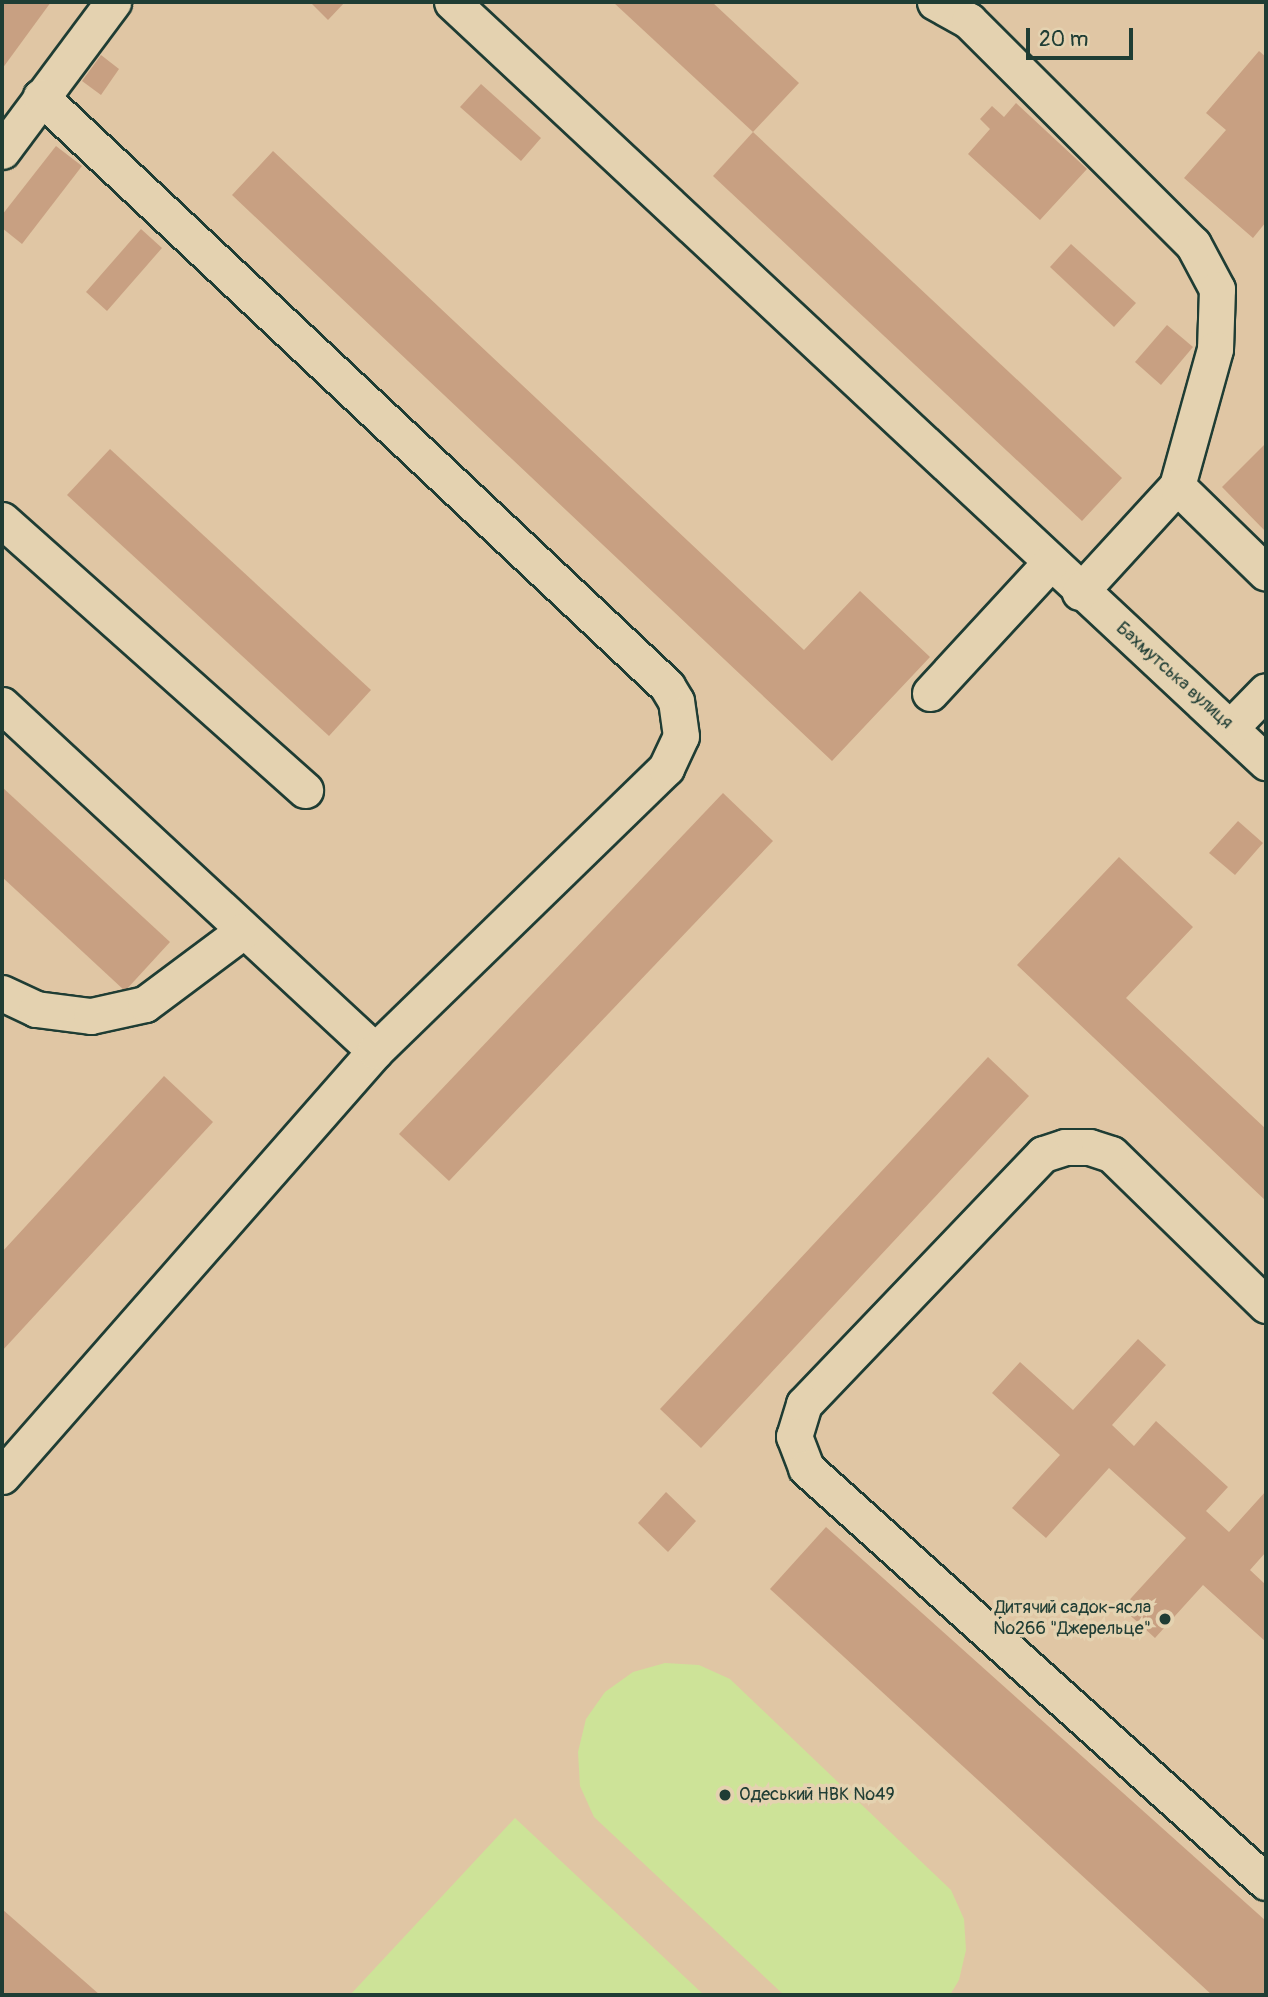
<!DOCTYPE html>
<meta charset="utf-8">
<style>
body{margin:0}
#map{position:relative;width:1268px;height:1997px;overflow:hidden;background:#e0c6a4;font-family:Pangolin,sans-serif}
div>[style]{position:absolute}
.green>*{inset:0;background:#cde398}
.building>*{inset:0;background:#c8a082}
.roads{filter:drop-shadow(2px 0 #1f3d34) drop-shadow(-2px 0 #1f3d34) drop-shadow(0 2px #1f3d34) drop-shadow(0 -2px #1f3d34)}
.minor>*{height:35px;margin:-17.5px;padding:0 17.5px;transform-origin:17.5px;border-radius:17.5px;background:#e4d2b0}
.dots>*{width:19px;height:19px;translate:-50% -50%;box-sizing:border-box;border:4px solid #e4d2b0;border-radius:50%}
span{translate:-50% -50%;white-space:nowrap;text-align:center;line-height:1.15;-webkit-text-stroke:7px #e4d2b0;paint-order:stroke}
.street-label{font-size:18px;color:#1f3d34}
.poi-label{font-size:18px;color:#1f3d34}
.right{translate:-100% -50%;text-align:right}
.left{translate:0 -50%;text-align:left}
.frame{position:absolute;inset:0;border:4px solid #1f3d34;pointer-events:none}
.scale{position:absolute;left:1026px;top:28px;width:107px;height:32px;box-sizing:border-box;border:4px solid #1f3d34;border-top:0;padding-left:9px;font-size:21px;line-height:24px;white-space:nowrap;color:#1f3d34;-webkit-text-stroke:5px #e4d2b0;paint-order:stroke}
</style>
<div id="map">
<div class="green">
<i style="clip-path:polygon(665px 1663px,699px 1665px,730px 1679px,951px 1890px,964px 1919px,966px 1950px,959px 1980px,950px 1995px,784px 1995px,594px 1817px,580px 1786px,578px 1752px,586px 1719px,605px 1692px,633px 1672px)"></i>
<i style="clip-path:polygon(515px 1818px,704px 1995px,350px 1995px)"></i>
</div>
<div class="building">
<i style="clip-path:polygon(2px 2px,51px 2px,2px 69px)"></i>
<i style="clip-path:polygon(310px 2px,345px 2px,328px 20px)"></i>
<i style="clip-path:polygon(613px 2px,712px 2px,799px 83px,753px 132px)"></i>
<i style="clip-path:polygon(1259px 51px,1266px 57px,1266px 222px,1253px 238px,1184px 178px,1226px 130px,1206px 113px)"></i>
<i style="clip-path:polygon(101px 55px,119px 69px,101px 95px,82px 81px)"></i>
<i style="clip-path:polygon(481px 84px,541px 138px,521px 161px,460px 107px)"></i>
<i style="clip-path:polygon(1016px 103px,1087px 169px,1040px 220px,968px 154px,990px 129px,980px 119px,992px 106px,1004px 117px)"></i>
<i style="clip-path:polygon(753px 132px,1122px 478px,1082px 521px,713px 176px)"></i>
<i style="clip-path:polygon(56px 146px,82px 166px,22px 244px,2px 228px,2px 215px)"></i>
<i style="clip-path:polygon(273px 151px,804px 650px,860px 591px,930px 657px,832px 761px,232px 195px)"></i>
<i style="clip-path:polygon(141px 229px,162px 248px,107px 311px,86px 292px)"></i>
<i style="clip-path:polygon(1071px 244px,1136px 303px,1114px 327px,1050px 267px)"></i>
<i style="clip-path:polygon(1167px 325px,1193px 347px,1161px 385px,1135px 362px)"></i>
<i style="clip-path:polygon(1266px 443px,1266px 532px,1222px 487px)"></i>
<i style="clip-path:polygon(110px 449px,371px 690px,329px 736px,67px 495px)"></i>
<i style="clip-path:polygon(2px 787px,170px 942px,125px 991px,2px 877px)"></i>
<i style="clip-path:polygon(723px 793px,773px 841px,449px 1181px,399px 1134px)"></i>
<i style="clip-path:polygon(1238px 821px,1263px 843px,1235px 875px,1209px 853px)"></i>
<i style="clip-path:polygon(1119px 857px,1193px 927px,1126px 998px,1266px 1129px,1266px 1201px,1017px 965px)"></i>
<i style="clip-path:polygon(988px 1057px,1029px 1096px,701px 1448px,660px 1409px)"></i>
<i style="clip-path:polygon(164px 1076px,213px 1122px,2px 1351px,2px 1252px)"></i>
<i style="clip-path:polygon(1138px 1339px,1166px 1365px,1112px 1425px,1134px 1446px,1156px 1421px,1228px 1487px,1206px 1511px,1229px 1532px,1266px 1491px,1266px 1552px,1250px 1570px,1266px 1585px,1266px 1642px,1203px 1585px,1155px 1638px,1122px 1608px,1186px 1538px,1109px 1468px,1046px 1538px,1012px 1508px,1060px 1455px,992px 1393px,1020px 1362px,1073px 1410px)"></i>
<i style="clip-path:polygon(666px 1492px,696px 1521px,668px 1552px,638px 1523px)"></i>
<i style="clip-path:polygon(826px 1527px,1266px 1921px,1266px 1995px,1212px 1995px,770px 1589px)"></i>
<i style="clip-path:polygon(2px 1909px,100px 1995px,6px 1995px,2px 1992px)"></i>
</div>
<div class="roads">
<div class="minor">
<i style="left:452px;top:2px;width:1114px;rotate:43.04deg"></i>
<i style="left:935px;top:2px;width:39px;rotate:29deg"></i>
<i style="left:969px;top:21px;width:316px;rotate:44.9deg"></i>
<i style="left:1193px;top:244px;width:51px;rotate:61.9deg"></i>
<i style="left:1217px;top:289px;width:60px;rotate:91.9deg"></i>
<i style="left:1215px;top:349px;width:142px;rotate:105.5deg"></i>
<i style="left:1177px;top:486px;width:144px;rotate:132.5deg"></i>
<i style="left:2px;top:151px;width:186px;rotate:-53.3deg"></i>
<i style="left:1177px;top:486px;width:124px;rotate:44.3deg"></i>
<i style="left:2px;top:520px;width:406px;rotate:41.7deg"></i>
<i style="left:930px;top:693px;width:177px;rotate:-47.3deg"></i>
<i style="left:2px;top:705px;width:509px;rotate:42.85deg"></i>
<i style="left:1231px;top:727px;width:50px;rotate:-45.8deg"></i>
<i style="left:2px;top:993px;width:38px;rotate:25deg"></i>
<i style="left:36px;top:1009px;width:55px;rotate:7.3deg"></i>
<i style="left:91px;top:1016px;width:55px;rotate:-12.5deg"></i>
<i style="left:145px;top:1004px;width:122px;rotate:-36.7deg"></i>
<i style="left:1266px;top:1305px;width:216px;rotate:-135.7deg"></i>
<i style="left:1111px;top:1154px;width:23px;rotate:-162deg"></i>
<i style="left:1089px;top:1147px;width:24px;rotate:180deg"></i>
<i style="left:1065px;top:1147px;width:23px;rotate:162deg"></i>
<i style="left:1043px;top:1154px;width:346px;rotate:133.7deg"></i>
<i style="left:804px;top:1404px;width:34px;rotate:107deg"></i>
<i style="left:794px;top:1436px;width:34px;rotate:69deg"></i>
<i style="left:806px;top:1468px;width:619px;rotate:41.99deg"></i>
<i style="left:2px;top:1476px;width:565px;rotate:-48.73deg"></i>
<i style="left:375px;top:1051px;width:406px;rotate:-44.2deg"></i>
<i style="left:666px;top:768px;width:35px;rotate:-65deg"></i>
<i style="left:681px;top:736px;width:35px;rotate:-98deg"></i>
<i style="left:676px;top:701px;width:17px;rotate:-121deg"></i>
<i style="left:667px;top:686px;width:860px;rotate:-136.74deg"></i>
</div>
</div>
<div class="dots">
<i style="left:1165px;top:1619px;background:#1f3d34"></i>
<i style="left:725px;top:1795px;background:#1f3d34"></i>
</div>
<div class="street-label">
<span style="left:1174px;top:676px;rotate:42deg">Бахмутська вулиця</span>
</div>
<div class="poi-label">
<span class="right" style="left:1151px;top:1619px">Дитячий садок-ясла<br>№266 "Джерельце"</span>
<span class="left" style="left:739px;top:1795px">Одеський НВК №49</span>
</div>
<div class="frame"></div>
<div class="scale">20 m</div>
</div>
